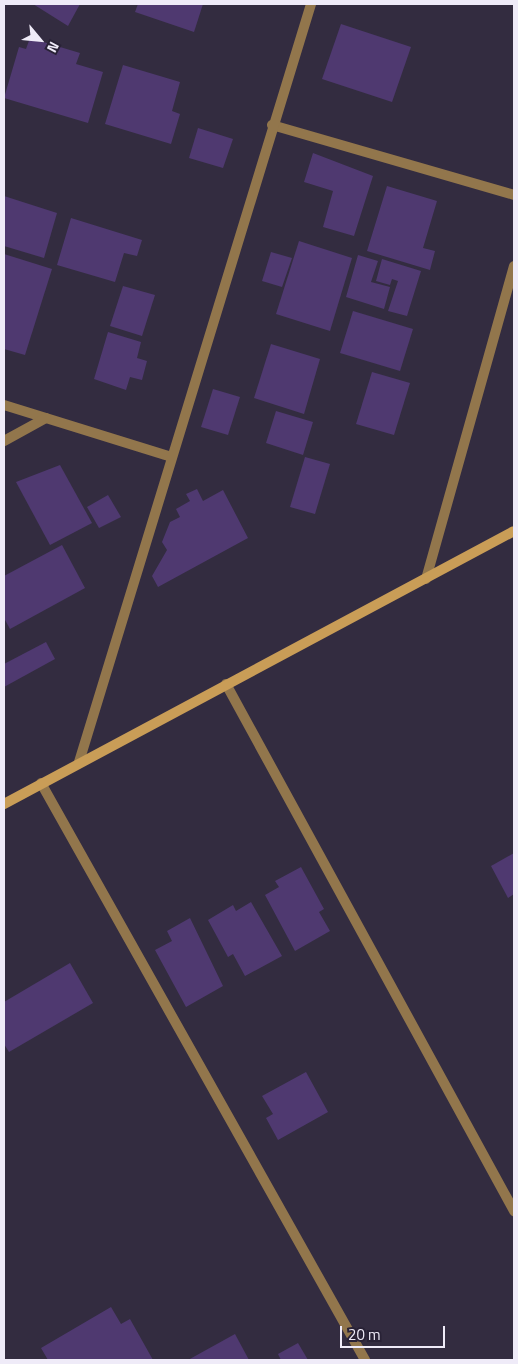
<!DOCTYPE html>
<style>
body{margin:0}
#map{position:relative;width:518px;height:1364px;overflow:hidden;background:#332c40;font-family:"Titillium Web",sans-serif}
div>[style]{position:absolute}
.building>*{inset:0;background:#4f3970}
.street>*{height:10px;margin:-5px;padding:0 5px;transform-origin:5px;border-radius:5px;background:#92764c}
.secondary>*{height:10px;margin:-5px;padding:0 5px;transform-origin:5px;border-radius:5px;background:#c99d57}
span{translate:-50% -50%;white-space:nowrap;text-align:center;line-height:1.15;-webkit-text-stroke:5px #292236;paint-order:stroke}
.frame{position:absolute;inset:0;border:5px solid #efebf8;pointer-events:none}
.north{position:absolute;left:15px;top:15px;width:50px;height:50px;-webkit-text-stroke:4px #292236;paint-order:stroke;rotate:118deg;font-size:14px;font-weight:700;line-height:20px;text-align:center;color:#efebf8}
.north::after{content:'';display:block;margin:auto;width:18px;height:22px;background:#efebf8;clip-path:polygon(50% 0,100% 100%,50% 72%,0 100%)}
.scale{position:absolute;left:340px;top:1326px;width:105px;height:22px;box-sizing:border-box;border:2px solid #efebf8;border-top:0;padding-left:6px;font-size:15px;line-height:18px;white-space:nowrap;color:#efebf8;-webkit-text-stroke:4px #292236;paint-order:stroke}
</style>
<div id="map">
<div class="building">
<i style="clip-path:polygon(33px 4px,80px 4px,68px 26px)"></i>
<i style="clip-path:polygon(138px 4px,203px 4px,194px 32px,135px 12px)"></i>
<i style="clip-path:polygon(341px 24px,411px 47px,392px 102px,322px 79px)"></i>
<i style="clip-path:polygon(30px 38px,80px 53px,76px 64px,103px 72px,88px 123px,4px 98px,19px 47px,26px 49px)"></i>
<i style="clip-path:polygon(123px 65px,180px 82px,172px 111px,180px 114px,171px 144px,105px 124px)"></i>
<i style="clip-path:polygon(198px 128px,233px 139px,223px 168px,189px 158px)"></i>
<i style="clip-path:polygon(313px 153px,373px 176px,354px 236px,323px 227px,333px 191px,304px 182px)"></i>
<i style="clip-path:polygon(387px 186px,437px 201px,423px 248px,435px 251px,430px 270px,367px 251px)"></i>
<i style="clip-path:polygon(4px 196px,57px 213px,44px 258px,4px 246px)"></i>
<i style="clip-path:polygon(71px 218px,142px 240px,137px 256px,124px 253px,115px 282px,57px 265px)"></i>
<i style="clip-path:polygon(299px 241px,352px 258px,330px 331px,276px 314px)"></i>
<i style="clip-path:polygon(271px 252px,292px 258px,282px 287px,262px 281px)"></i>
<i style="clip-path:polygon(4px 254px,52px 269px,25px 355px,4px 349px)"></i>
<i style="clip-path:polygon(358px 255px,378px 261px,371px 282px,390px 287px,384px 309px,346px 297px)"></i>
<i style="clip-path:polygon(382px 259px,421px 271px,407px 316px,388px 311px,398px 281px,392px 279px,390px 285px,376px 281px)"></i>
<i style="clip-path:polygon(123px 286px,155px 295px,142px 336px,110px 326px)"></i>
<i style="clip-path:polygon(353px 311px,413px 329px,400px 371px,340px 353px)"></i>
<i style="clip-path:polygon(108px 332px,141px 342px,137px 358px,147px 361px,142px 380px,130px 377px,126px 390px,94px 379px)"></i>
<i style="clip-path:polygon(271px 344px,320px 359px,304px 414px,254px 398px)"></i>
<i style="clip-path:polygon(372px 372px,410px 383px,394px 435px,356px 424px)"></i>
<i style="clip-path:polygon(213px 389px,240px 397px,228px 435px,201px 427px)"></i>
<i style="clip-path:polygon(276px 411px,313px 422px,303px 455px,266px 443px)"></i>
<i style="clip-path:polygon(305px 457px,330px 464px,315px 514px,290px 507px)"></i>
<i style="clip-path:polygon(60px 465px,92px 523px,50px 545px,16px 482px)"></i>
<i style="clip-path:polygon(197px 489px,203px 501px,223px 490px,248px 538px,158px 587px,152px 576px,167px 550px,162px 542px,170px 522px,180px 517px,176px 509px,190px 501px,186px 494px)"></i>
<i style="clip-path:polygon(108px 495px,121px 517px,99px 528px,87px 507px)"></i>
<i style="clip-path:polygon(62px 545px,85px 588px,10px 629px,4px 618px,4px 576px)"></i>
<i style="clip-path:polygon(46px 642px,55px 659px,4px 687px,4px 664px)"></i>
<i style="clip-path:polygon(514px 853px,514px 894px,508px 898px,491px 866px)"></i>
<i style="clip-path:polygon(301px 867px,324px 909px,319px 912px,330px 931px,295px 951px,265px 895px,279px 887px,275px 881px)"></i>
<i style="clip-path:polygon(251px 902px,282px 956px,245px 976px,233px 954px,228px 957px,208px 920px,233px 905px,236px 911px)"></i>
<i style="clip-path:polygon(190px 918px,223px 986px,186px 1007px,155px 950px,172px 941px,167px 931px)"></i>
<i style="clip-path:polygon(70px 963px,93px 1003px,9px 1052px,4px 1044px,4px 1002px)"></i>
<i style="clip-path:polygon(306px 1072px,328px 1112px,278px 1140px,266px 1118px,273px 1114px,262px 1096px)"></i>
<i style="clip-path:polygon(111px 1307px,121px 1324px,130px 1319px,153px 1360px,48px 1360px,41px 1348px)"></i>
<i style="clip-path:polygon(235px 1334px,249px 1360px,188px 1360px)"></i>
<i style="clip-path:polygon(298px 1343px,308px 1360px,281px 1360px,278px 1354px)"></i>
</div>
<div class="street">
<i style="left:272px;top:125px;width:252px;rotate:16.1deg"></i>
<i style="left:4px;top:405px;width:173px;rotate:17.2deg"></i>
<i style="left:4px;top:441px;width:48px;rotate:-28.7deg"></i>
<i style="left:426px;top:579px;width:325px;rotate:-74.3deg"></i>
<i style="left:226px;top:684px;width:601px;rotate:61.34deg"></i>
<i style="left:79px;top:762px;width:793px;rotate:-72.98deg"></i>
<i style="left:41px;top:783px;width:662px;rotate:60.68deg"></i>
</div>
<div class="secondary">
<i style="left:4px;top:804px;width:578px;rotate:-28.16deg"></i>
</div>
<div class="frame"></div>
<div class="north">N</div>
<div class="scale">20 m</div>
</div>
